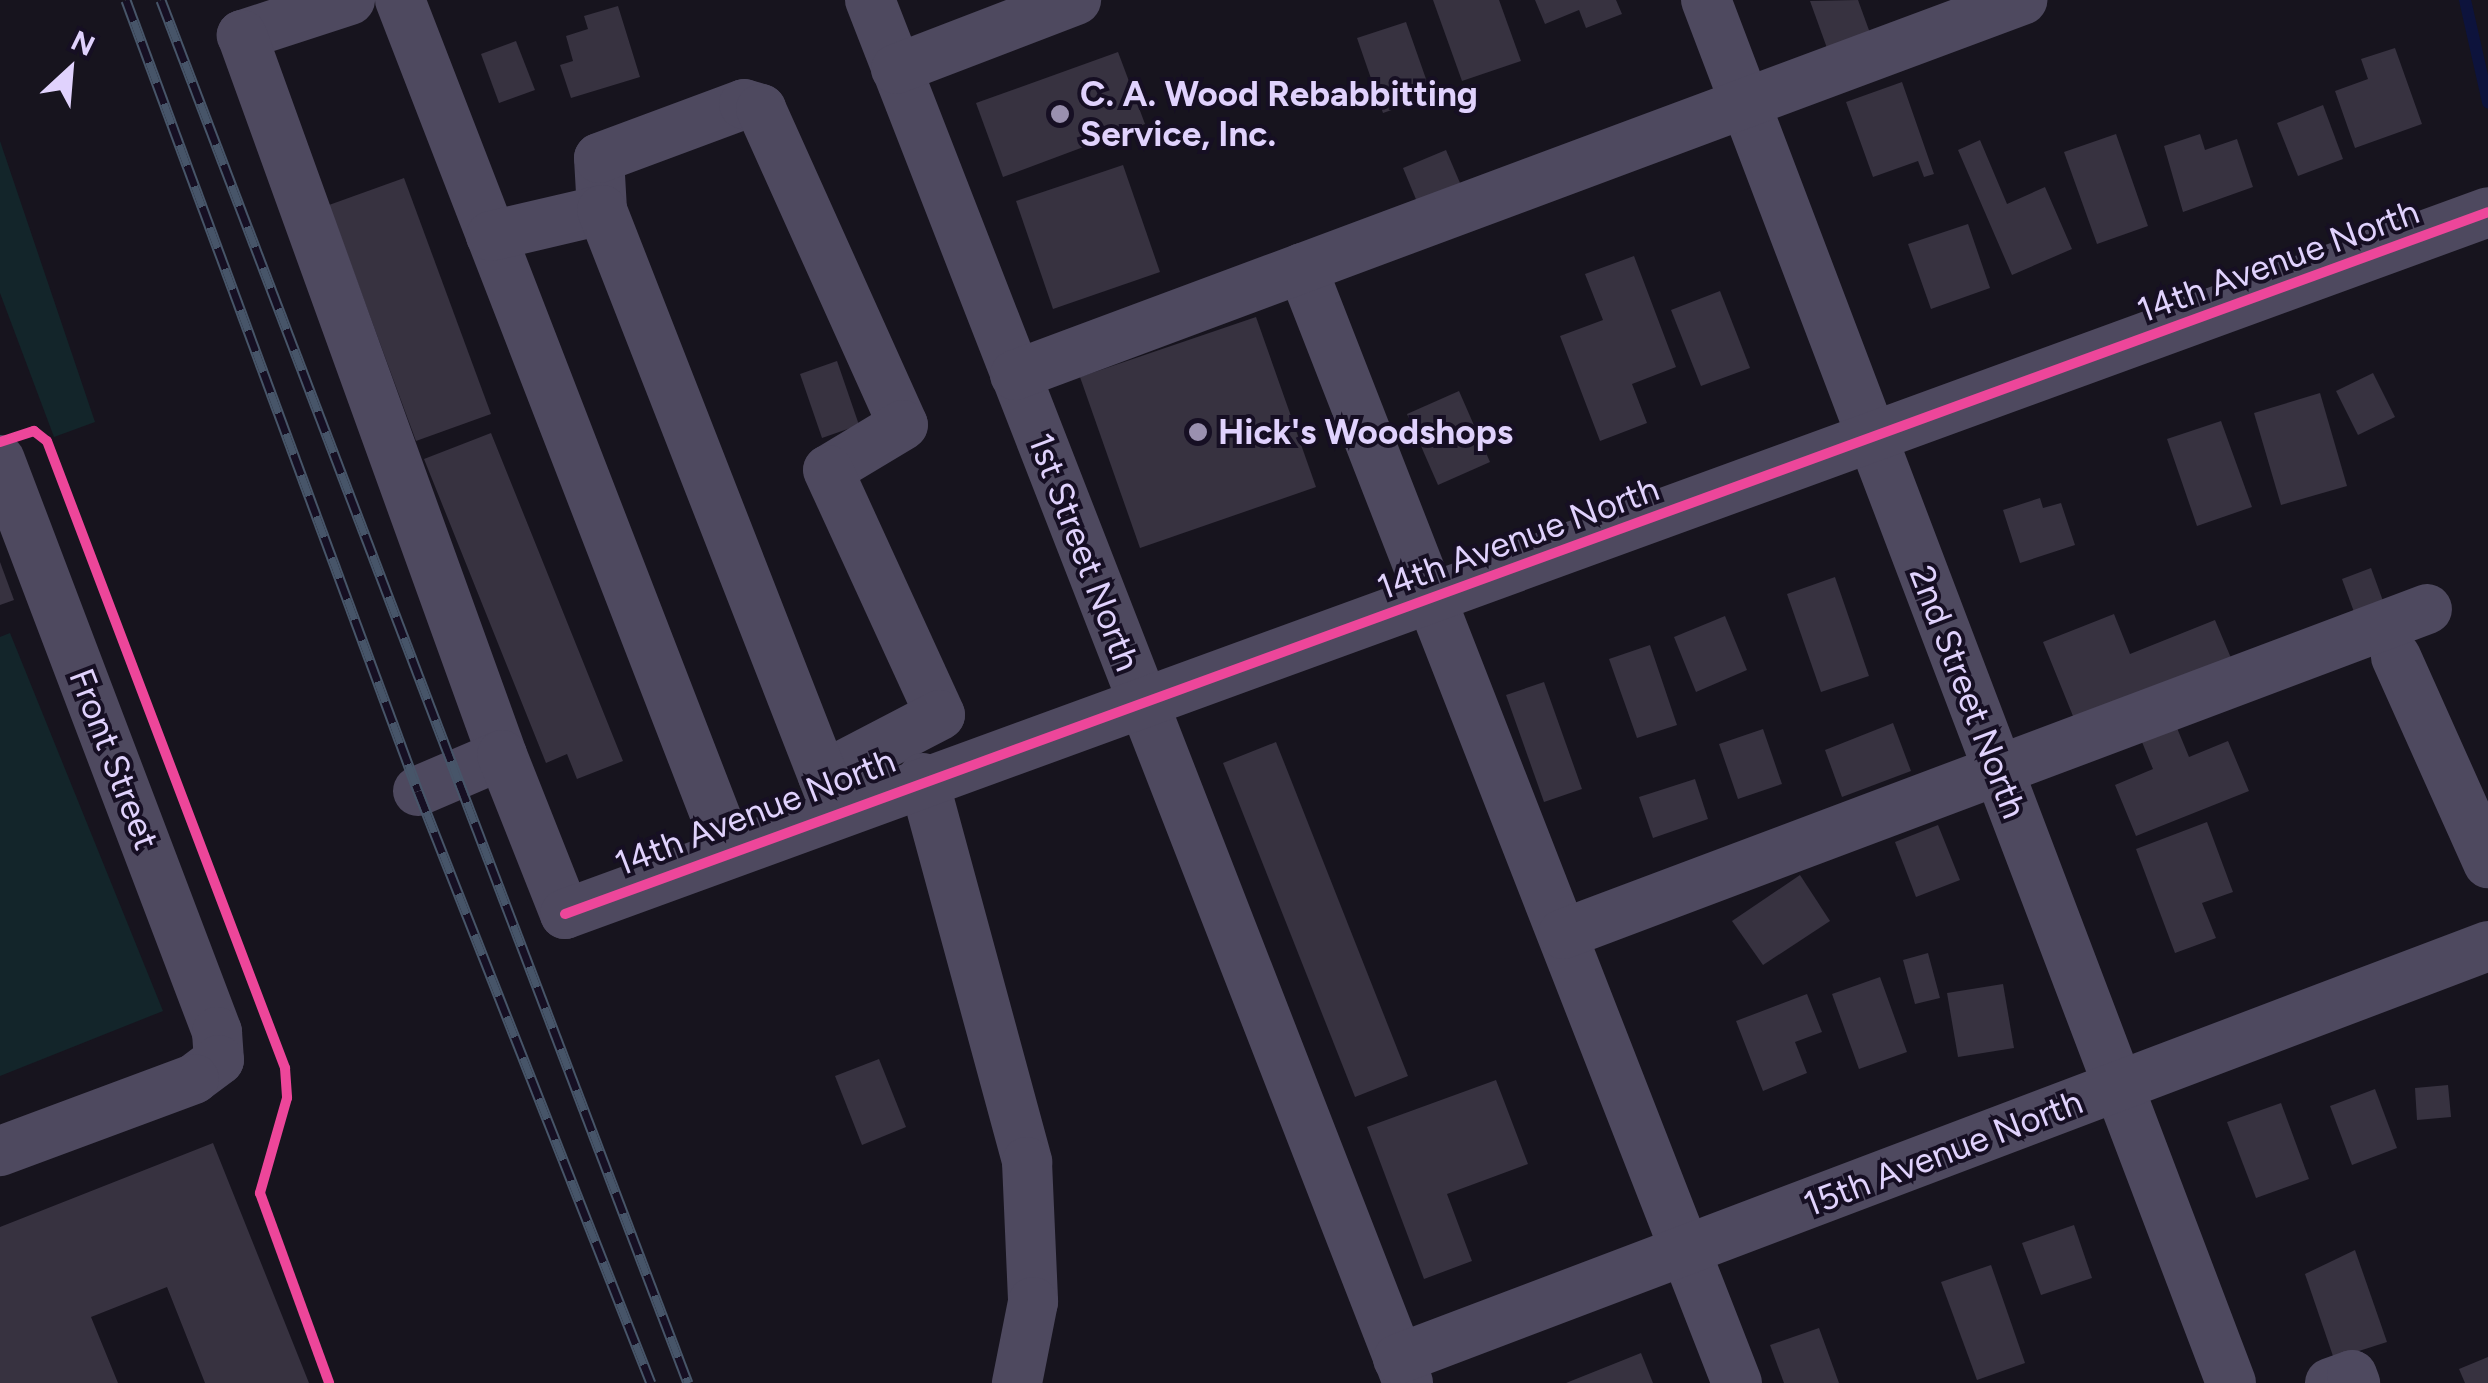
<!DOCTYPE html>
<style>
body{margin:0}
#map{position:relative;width:2488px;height:1383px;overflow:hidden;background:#17141e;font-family:Figtree,sans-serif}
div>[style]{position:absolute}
.green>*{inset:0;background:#13252a}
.stream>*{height:12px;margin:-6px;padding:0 6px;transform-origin:6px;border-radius:6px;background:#0d133c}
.building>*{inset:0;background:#373240}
.minor>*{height:50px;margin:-25px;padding:0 25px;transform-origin:25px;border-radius:25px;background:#4e495f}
.rail>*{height:11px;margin-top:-5.5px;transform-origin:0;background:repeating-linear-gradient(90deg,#160f23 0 22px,#475569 0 44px);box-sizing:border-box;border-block:2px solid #475569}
.cycleway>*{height:10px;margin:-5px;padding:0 5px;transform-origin:5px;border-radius:5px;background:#ed469a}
.dots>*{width:28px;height:28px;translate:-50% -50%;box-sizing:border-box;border:5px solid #160f23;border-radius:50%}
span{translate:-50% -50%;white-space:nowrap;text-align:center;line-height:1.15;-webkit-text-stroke:8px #160f23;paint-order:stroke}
.poi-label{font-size:35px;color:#e0d2fd;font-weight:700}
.left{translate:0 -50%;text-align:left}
.street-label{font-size:35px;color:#e0d2fd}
.north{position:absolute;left:20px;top:20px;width:100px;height:100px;-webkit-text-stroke:8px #160f23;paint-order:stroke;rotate:26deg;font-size:28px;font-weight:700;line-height:40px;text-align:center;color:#e0d2fd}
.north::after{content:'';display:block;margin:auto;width:35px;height:45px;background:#e0d2fd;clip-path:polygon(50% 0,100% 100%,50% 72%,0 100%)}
</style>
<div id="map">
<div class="green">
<i style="clip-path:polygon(0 141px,95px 422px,54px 437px,0 293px)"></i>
<i style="clip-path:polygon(10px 633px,163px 1011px,0 1076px,0 637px)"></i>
</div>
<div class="stream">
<i style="left:2465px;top:0;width:105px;rotate:77.3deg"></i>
</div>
<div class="building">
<i style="clip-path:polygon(1433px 0,1499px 0,1521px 61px,1462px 81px)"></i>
<i style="clip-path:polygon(1535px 0,1616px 0,1622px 14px,1586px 28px,1579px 10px,1545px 24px)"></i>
<i style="clip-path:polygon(1858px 0,1870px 33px,1827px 48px,1810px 1px)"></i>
<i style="clip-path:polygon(618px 6px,640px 77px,571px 98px,560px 65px,573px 61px,566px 36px,588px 29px,584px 16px)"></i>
<i style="clip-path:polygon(1406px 22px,1432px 96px,1383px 113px,1357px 38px)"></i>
<i style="clip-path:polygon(516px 41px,535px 90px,499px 103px,481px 54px)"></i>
<i style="clip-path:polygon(2395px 48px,2422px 124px,2355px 148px,2335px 91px,2368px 79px,2361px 59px)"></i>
<i style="clip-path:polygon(1118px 52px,1145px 124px,1003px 177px,976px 103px)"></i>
<i style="clip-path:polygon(1902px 82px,1934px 174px,1924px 177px,1918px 161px,1873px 177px,1846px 102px)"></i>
<i style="clip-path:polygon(2323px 105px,2343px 159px,2298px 176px,2277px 123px)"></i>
<i style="clip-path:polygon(2116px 134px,2148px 226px,2097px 244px,2064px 152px)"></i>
<i style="clip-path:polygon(2200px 134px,2205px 150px,2237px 139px,2253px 187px,2183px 212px,2164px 146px)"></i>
<i style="clip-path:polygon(1980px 140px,2007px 204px,2045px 187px,2072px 249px,2012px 275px,1958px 150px)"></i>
<i style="clip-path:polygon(1446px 150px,1463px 190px,1420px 209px,1403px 168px)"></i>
<i style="clip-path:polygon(1123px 165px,1160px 272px,1053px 309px,1016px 201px)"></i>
<i style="clip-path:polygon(404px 178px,491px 414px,416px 441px,329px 205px)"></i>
<i style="clip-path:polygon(1968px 224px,1990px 288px,1931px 309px,1908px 244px)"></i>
<i style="clip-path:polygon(1634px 256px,1676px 367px,1632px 384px,1647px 423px,1600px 441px,1560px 336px,1603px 320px,1585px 274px)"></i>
<i style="clip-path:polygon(1720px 291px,1750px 368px,1701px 386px,1671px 310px)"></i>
<i style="clip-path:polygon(1256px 317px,1316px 487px,1140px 548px,1080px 377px)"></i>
<i style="clip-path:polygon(837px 361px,859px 425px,822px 438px,800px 374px)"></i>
<i style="clip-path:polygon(2373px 373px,2395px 417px,2358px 435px,2336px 391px)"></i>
<i style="clip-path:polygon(1459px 391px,1490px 462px,1438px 485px,1407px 414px)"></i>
<i style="clip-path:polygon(2320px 393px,2347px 486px,2281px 505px,2254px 413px)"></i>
<i style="clip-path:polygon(2221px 421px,2252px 507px,2197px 526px,2167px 439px)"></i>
<i style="clip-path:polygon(491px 433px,623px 761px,577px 779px,567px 754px,546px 763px,424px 459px)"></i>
<i style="clip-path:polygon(2040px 498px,2043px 508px,2061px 503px,2075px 545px,2020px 563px,2003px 510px)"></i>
<i style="clip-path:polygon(0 562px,14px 600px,0 605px)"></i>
<i style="clip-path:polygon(2371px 568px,2383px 601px,2354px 612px,2342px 579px)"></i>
<i style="clip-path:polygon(1835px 577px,1869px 676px,1821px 692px,1787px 594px)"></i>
<i style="clip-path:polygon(2114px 614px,2130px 654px,2215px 620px,2231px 658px,2075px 721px,2043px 642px)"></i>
<i style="clip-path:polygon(1725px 616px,1747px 670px,1696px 692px,1674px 637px)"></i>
<i style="clip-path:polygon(1650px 645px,1677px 725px,1637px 738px,1609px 659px)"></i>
<i style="clip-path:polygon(1544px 682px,1582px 789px,1544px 802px,1506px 695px)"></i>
<i style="clip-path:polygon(1893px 723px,1911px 771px,1842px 797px,1825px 750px)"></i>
<i style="clip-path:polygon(2177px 728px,2189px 757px,2228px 741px,2249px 791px,2136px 836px,2115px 785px,2153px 769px,2142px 742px)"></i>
<i style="clip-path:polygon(1763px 729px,1782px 784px,1738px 799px,1719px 744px)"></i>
<i style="clip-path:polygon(1276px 742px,1408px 1076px,1355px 1097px,1223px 763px)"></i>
<i style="clip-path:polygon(1695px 779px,1708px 819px,1653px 838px,1639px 797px)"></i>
<i style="clip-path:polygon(2207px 822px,2233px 892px,2202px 903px,2216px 938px,2175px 953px,2136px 849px)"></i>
<i style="clip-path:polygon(1938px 825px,1960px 880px,1916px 897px,1895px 842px)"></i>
<i style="clip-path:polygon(1800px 875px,1830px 921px,1763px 965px,1732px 921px)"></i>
<i style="clip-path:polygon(1928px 953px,1940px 998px,1915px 1004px,1903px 960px)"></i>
<i style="clip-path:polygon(1880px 977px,1907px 1052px,1859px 1069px,1832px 994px)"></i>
<i style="clip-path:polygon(2003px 984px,2014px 1048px,1958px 1057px,1947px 993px)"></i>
<i style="clip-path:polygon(1807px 994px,1822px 1032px,1795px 1042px,1807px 1073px,1763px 1091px,1736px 1021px)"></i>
<i style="clip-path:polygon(879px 1059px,906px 1127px,862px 1145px,835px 1076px)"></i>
<i style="clip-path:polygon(1496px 1080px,1528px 1164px,1447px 1194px,1472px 1261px,1424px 1279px,1367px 1127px)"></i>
<i style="clip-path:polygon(2448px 1085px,2451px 1117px,2417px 1120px,2415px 1088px)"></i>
<i style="clip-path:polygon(2375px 1089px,2397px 1148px,2352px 1165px,2330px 1106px)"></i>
<i style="clip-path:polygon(2281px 1103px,2309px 1179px,2256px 1198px,2227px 1122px)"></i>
<i style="clip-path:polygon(213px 1143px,309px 1383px,205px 1383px,167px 1287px,91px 1317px,118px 1383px,0 1383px,0 1227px)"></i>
<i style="clip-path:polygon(2074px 1225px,2092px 1278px,2041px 1295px,2022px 1243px)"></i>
<i style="clip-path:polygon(2355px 1250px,2387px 1342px,2334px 1359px,2305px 1274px)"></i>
<i style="clip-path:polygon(1991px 1265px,2025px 1363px,1977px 1380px,1941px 1282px)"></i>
<i style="clip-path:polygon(1819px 1328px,1839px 1383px,1784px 1383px,1770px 1345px)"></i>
<i style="clip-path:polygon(1641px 1353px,1653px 1383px,1566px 1383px)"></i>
<i style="clip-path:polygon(2488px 1357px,2488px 1383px,2465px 1383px,2459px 1369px)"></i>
</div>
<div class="minor">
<i style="left:350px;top:0;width:114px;rotate:162deg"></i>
<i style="left:242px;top:35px;width:766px;rotate:70.14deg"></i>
<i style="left:400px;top:0;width:909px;rotate:68.85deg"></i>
<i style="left:870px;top:0;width:1484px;rotate:68.74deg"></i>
<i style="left:1706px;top:0;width:1479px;rotate:69.21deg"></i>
<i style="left:896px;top:69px;width:193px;rotate:-21deg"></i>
<i style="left:602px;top:210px;width:52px;rotate:-93.3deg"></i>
<i style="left:599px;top:158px;width:155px;rotate:-20.4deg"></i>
<i style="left:744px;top:104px;width:18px;rotate:16deg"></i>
<i style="left:761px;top:109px;width:346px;rotate:65.8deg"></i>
<i style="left:903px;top:425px;width:87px;rotate:149deg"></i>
<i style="left:828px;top:470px;width:269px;rotate:65.4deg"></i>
<i style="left:940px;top:715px;width:132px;rotate:152.5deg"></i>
<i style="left:491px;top:236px;width:114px;rotate:-13.2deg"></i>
<i style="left:602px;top:210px;width:641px;rotate:68.68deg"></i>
<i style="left:1302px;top:268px;width:1197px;rotate:68.69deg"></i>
<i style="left:1015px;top:375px;width:1075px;rotate:-20.42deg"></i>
<i style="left:0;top:460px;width:612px;rotate:69.22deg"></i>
<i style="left:217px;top:1032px;width:28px;rotate:86deg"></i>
<i style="left:219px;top:1060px;width:31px;rotate:143deg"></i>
<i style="left:194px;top:1079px;width:207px;rotate:159.6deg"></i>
<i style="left:2396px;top:657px;width:226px;rotate:65.9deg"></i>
<i style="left:923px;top:778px;width:398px;rotate:74.8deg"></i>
<i style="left:1027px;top:1162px;width:140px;rotate:87.5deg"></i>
<i style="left:1033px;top:1302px;width:83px;rotate:101.2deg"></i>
<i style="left:418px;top:791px;width:91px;rotate:-23.2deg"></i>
<i style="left:502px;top:755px;width:171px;rotate:68.4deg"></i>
<i style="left:565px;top:914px;width:2047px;rotate:-20.05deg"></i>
<i style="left:1563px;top:934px;width:923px;rotate:-20.61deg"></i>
<i style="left:1398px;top:1359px;width:1166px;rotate:-20.75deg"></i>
<i style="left:2330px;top:1383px;width:23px;rotate:-20deg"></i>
<i style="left:2352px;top:1375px;width:9px;rotate:69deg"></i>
</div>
<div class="rail">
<i style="left:126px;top:0;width:843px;rotate:69.74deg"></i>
<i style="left:418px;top:791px;width:636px;rotate:68.52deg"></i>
<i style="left:161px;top:0;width:1480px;rotate:69.14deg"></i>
</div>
<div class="cycleway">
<i style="left:0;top:442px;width:36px;rotate:-18deg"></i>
<i style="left:34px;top:431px;width:16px;rotate:38deg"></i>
<i style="left:47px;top:441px;width:671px;rotate:69.21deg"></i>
<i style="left:285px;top:1068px;width:30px;rotate:86deg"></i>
<i style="left:287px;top:1098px;width:99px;rotate:105.9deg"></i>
<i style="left:260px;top:1193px;width:202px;rotate:70deg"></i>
<i style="left:565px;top:914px;width:2047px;rotate:-20.05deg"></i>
</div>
<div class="dots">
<i style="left:1060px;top:114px;background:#9a90af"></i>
<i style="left:1198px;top:432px;background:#9a90af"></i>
</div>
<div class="poi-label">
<span class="left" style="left:1080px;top:114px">C. A. Wood Rebabbitting<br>Service, Inc.</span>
<span class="left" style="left:1218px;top:432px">Hick's Woodshops</span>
</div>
<div class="street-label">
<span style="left:2278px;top:261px;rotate:-20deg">14th Avenue North</span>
<span style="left:1518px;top:538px;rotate:-20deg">14th Avenue North</span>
<span style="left:1084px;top:552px;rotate:69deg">1st Street North</span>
<span style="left:1968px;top:692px;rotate:69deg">2nd Street North</span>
<span style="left:114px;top:759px;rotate:69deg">Front Street</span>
<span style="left:755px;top:812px;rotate:-21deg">14th Avenue North</span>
<span style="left:1943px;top:1153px;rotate:-21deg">15th Avenue North</span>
</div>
<div class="north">N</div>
</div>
